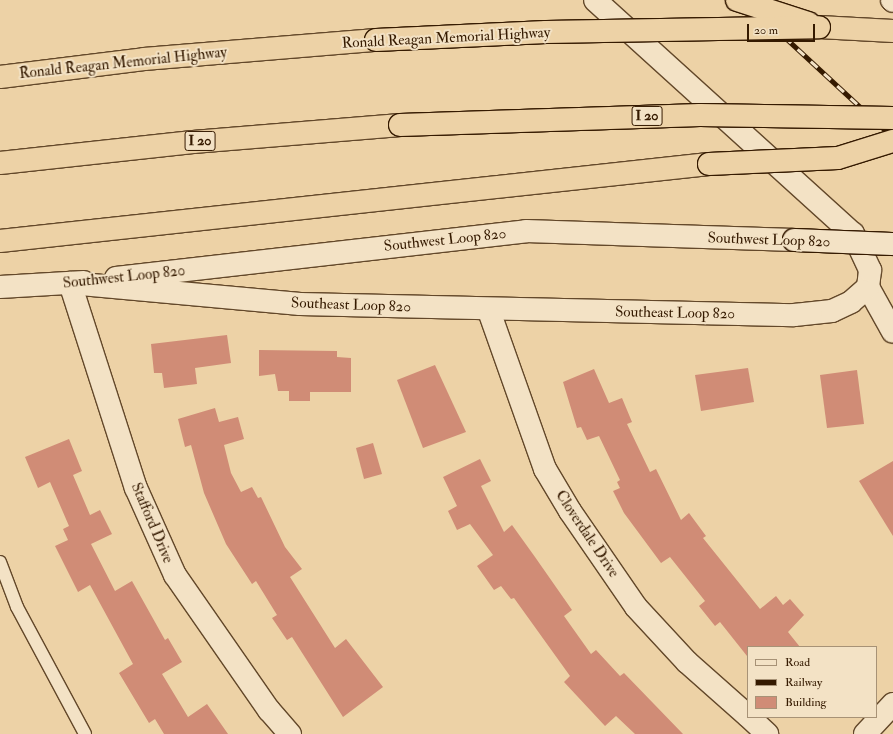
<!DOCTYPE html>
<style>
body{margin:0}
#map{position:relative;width:893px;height:734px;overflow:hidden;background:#edd2a6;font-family:"IM FELL Double Pica",serif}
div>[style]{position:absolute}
.building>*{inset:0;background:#d08c76}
.roads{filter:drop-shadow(1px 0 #63482a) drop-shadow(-1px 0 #63482a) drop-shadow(0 1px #63482a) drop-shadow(0 -1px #63482a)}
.service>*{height:12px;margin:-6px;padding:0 6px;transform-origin:6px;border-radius:6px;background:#f3e2c5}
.minor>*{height:22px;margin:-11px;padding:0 11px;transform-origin:11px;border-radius:11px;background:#f3e2c5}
.secondary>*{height:22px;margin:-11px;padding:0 11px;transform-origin:11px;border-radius:11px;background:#f3e2c5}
.motorway>*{height:22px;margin:-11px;padding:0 11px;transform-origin:11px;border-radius:11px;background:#edd2a6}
.rail>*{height:4.5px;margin-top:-2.25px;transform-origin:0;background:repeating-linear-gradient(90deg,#f3e2c5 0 9px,#351a00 0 18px);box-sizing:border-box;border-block:1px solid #351a00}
.bridges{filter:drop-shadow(1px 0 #351a00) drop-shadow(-1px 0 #351a00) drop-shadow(0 1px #351a00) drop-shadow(0 -1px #351a00)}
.secondary-bridge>*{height:22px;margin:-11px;padding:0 11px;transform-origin:11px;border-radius:11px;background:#f3e2c5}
.motorway-bridge>*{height:22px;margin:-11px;padding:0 11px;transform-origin:11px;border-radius:11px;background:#edd2a6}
span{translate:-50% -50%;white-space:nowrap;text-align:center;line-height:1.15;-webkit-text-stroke:4px #f3e2c5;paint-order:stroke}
.shield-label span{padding:1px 3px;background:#f3e2c5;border:1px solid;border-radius:3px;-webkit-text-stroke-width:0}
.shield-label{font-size:14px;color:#351a00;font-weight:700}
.street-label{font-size:15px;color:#351a00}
.legend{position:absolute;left:747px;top:646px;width:130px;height:72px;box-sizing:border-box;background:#f3e2c5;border:1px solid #a79276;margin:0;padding:5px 7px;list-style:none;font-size:12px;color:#351a00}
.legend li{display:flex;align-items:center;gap:8px;height:20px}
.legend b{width:20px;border:1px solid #a79276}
.scale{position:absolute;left:747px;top:24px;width:68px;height:18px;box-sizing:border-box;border:2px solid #351a00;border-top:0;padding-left:5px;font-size:12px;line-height:14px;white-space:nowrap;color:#351a00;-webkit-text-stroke:3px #f3e2c5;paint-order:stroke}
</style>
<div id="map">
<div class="building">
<i style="clip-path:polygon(227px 335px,231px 363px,195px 368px,197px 384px,164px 388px,162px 373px,154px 373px,151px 344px)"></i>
<i style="clip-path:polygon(259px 350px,337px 351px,337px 357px,351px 358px,351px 392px,310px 392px,310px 401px,289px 401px,289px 391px,278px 391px,275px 374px,259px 376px)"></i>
<i style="clip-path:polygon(435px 365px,466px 432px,423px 448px,397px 380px)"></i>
<i style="clip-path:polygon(748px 368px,754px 402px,701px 411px,695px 375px)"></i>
<i style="clip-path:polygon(594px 369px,609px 403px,622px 398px,632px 422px,627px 424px,650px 472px,656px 469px,681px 520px,689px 513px,706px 536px,703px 538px,760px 609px,776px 596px,783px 605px,790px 599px,804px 615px,788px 632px,800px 647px,748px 647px,747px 656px,720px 622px,715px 626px,699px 606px,705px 601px,670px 557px,661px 563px,624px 513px,613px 491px,620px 488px,617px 482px,620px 480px,599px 436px,587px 440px,581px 427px,577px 428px,563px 382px)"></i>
<i style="clip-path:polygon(857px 370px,864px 424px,827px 428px,820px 375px)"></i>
<i style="clip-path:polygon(215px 408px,219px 422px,238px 417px,244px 439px,224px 445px,231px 473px,241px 492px,252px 487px,258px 498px,261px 497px,285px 547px,302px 569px,290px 577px,335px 648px,346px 639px,383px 687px,343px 717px,292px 637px,287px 640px,272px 618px,277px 615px,256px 581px,252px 584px,226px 544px,204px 493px,191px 445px,185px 447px,178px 419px)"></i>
<i style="clip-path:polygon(69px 439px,82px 471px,73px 475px,90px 515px,100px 510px,112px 534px,91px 544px,115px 591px,132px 581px,165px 640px,168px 638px,182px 662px,162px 674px,188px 717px,207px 704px,228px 734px,164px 734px,155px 719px,149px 723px,119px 673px,133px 664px,90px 585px,78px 592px,55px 546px,68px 540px,63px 529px,69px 526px,50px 482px,38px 488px,25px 457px)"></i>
<i style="clip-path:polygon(373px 443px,382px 474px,364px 479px,356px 448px)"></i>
<i style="clip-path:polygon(480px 459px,491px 481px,481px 486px,504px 532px,512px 525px,535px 557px,572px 610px,564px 616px,591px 654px,596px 650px,620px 676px,624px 673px,683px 734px,635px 734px,616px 716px,605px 726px,564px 682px,570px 676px,514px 598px,511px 599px,501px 586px,494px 590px,477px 566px,493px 555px,470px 524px,457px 530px,448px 511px,457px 506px,443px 477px)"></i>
<i style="clip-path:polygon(893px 461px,893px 536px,859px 481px)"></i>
</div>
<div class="roads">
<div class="service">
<i style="left:0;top:562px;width:48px;rotate:69.3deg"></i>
<i style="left:17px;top:607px;width:144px;rotate:61.8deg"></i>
</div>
<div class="minor">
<i style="left:70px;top:283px;width:215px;rotate:72.2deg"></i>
<i style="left:136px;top:488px;width:95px;rotate:65.9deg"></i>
<i style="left:175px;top:575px;width:165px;rotate:55.2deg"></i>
<i style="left:269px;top:710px;width:32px;rotate:49deg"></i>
<i style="left:868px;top:287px;width:51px;rotate:60.9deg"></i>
<i style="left:489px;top:311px;width:168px;rotate:70.5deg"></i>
<i style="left:545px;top:469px;width:49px;rotate:59.2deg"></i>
<i style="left:570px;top:511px;width:116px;rotate:55.5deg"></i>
<i style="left:636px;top:607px;width:75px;rotate:47.2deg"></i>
<i style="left:687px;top:662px;width:81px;rotate:41.5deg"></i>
<i style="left:749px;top:717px;width:25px;rotate:43deg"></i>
<i style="left:865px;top:734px;width:41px;rotate:-47deg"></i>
</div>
<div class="secondary">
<i style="left:892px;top:0;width:1px;rotate:45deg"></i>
<i style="left:116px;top:278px;width:413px;rotate:-6.5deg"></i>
<i style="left:526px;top:231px;width:268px;rotate:1.9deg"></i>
<i style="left:70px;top:283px;width:231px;rotate:5.2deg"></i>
<i style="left:300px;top:304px;width:494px;rotate:1.3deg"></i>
<i style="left:794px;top:315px;width:38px;rotate:-6deg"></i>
<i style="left:832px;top:311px;width:21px;rotate:-25deg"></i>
<i style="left:851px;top:302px;width:23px;rotate:-41deg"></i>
<i style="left:868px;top:287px;width:17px;rotate:-83deg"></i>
<i style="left:870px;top:270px;width:40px;rotate:-115deg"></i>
<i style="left:853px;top:234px;width:348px;rotate:-137.8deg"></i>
<i style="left:0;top:287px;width:84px;rotate:-3.4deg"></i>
</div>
<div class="motorway">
<i style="left:819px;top:27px;width:74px;rotate:3.1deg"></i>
<i style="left:0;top:77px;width:145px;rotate:-7.1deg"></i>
<i style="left:144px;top:59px;width:233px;rotate:-4.7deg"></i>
<i style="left:0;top:163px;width:194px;rotate:-6.2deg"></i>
<i style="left:193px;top:142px;width:208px;rotate:-4.7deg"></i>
<i style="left:0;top:241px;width:713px;rotate:-6.2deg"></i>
</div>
</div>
<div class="rail">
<i style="left:745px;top:0;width:202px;rotate:42.8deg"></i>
</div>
<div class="bridges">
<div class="secondary-bridge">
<i style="left:794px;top:240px;width:99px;rotate:2.3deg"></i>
</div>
<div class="motorway-bridge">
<i style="left:737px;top:0;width:75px;rotate:17.9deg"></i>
<i style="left:376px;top:40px;width:170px;rotate:-2.7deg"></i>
<i style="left:546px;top:32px;width:273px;rotate:-1deg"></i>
<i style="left:400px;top:125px;width:300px;rotate:-1.9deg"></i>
<i style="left:700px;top:115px;width:193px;rotate:0.9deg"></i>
<i style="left:709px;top:164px;width:129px;rotate:-2.7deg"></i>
<i style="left:838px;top:158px;width:58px;rotate:-17.2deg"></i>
</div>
</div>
<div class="shield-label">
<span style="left:647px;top:116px">I 20</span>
<span style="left:200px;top:141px">I 20</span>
</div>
<div class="street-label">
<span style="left:446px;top:38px;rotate:-3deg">Ronald Reagan Memorial Highway</span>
<span style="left:123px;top:63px;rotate:-6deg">Ronald Reagan Memorial Highway</span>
<span style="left:445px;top:240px;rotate:-6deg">Southwest Loop 820</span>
<span style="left:769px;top:240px;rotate:2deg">Southwest Loop 820</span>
<span style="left:124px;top:277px;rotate:-6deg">Southwest Loop 820</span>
<span style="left:351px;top:305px;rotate:2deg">Southeast Loop 820</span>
<span style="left:675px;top:313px;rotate:1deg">Southeast Loop 820</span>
<span style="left:152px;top:523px;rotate:67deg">Stafford Drive</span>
<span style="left:587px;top:534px;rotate:56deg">Cloverdale Drive</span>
</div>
<ul class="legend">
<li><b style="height:5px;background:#f3e2c5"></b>Road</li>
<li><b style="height:5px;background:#351a00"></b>Railway</li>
<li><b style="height:11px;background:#d08c76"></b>Building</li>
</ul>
<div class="scale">20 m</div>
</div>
